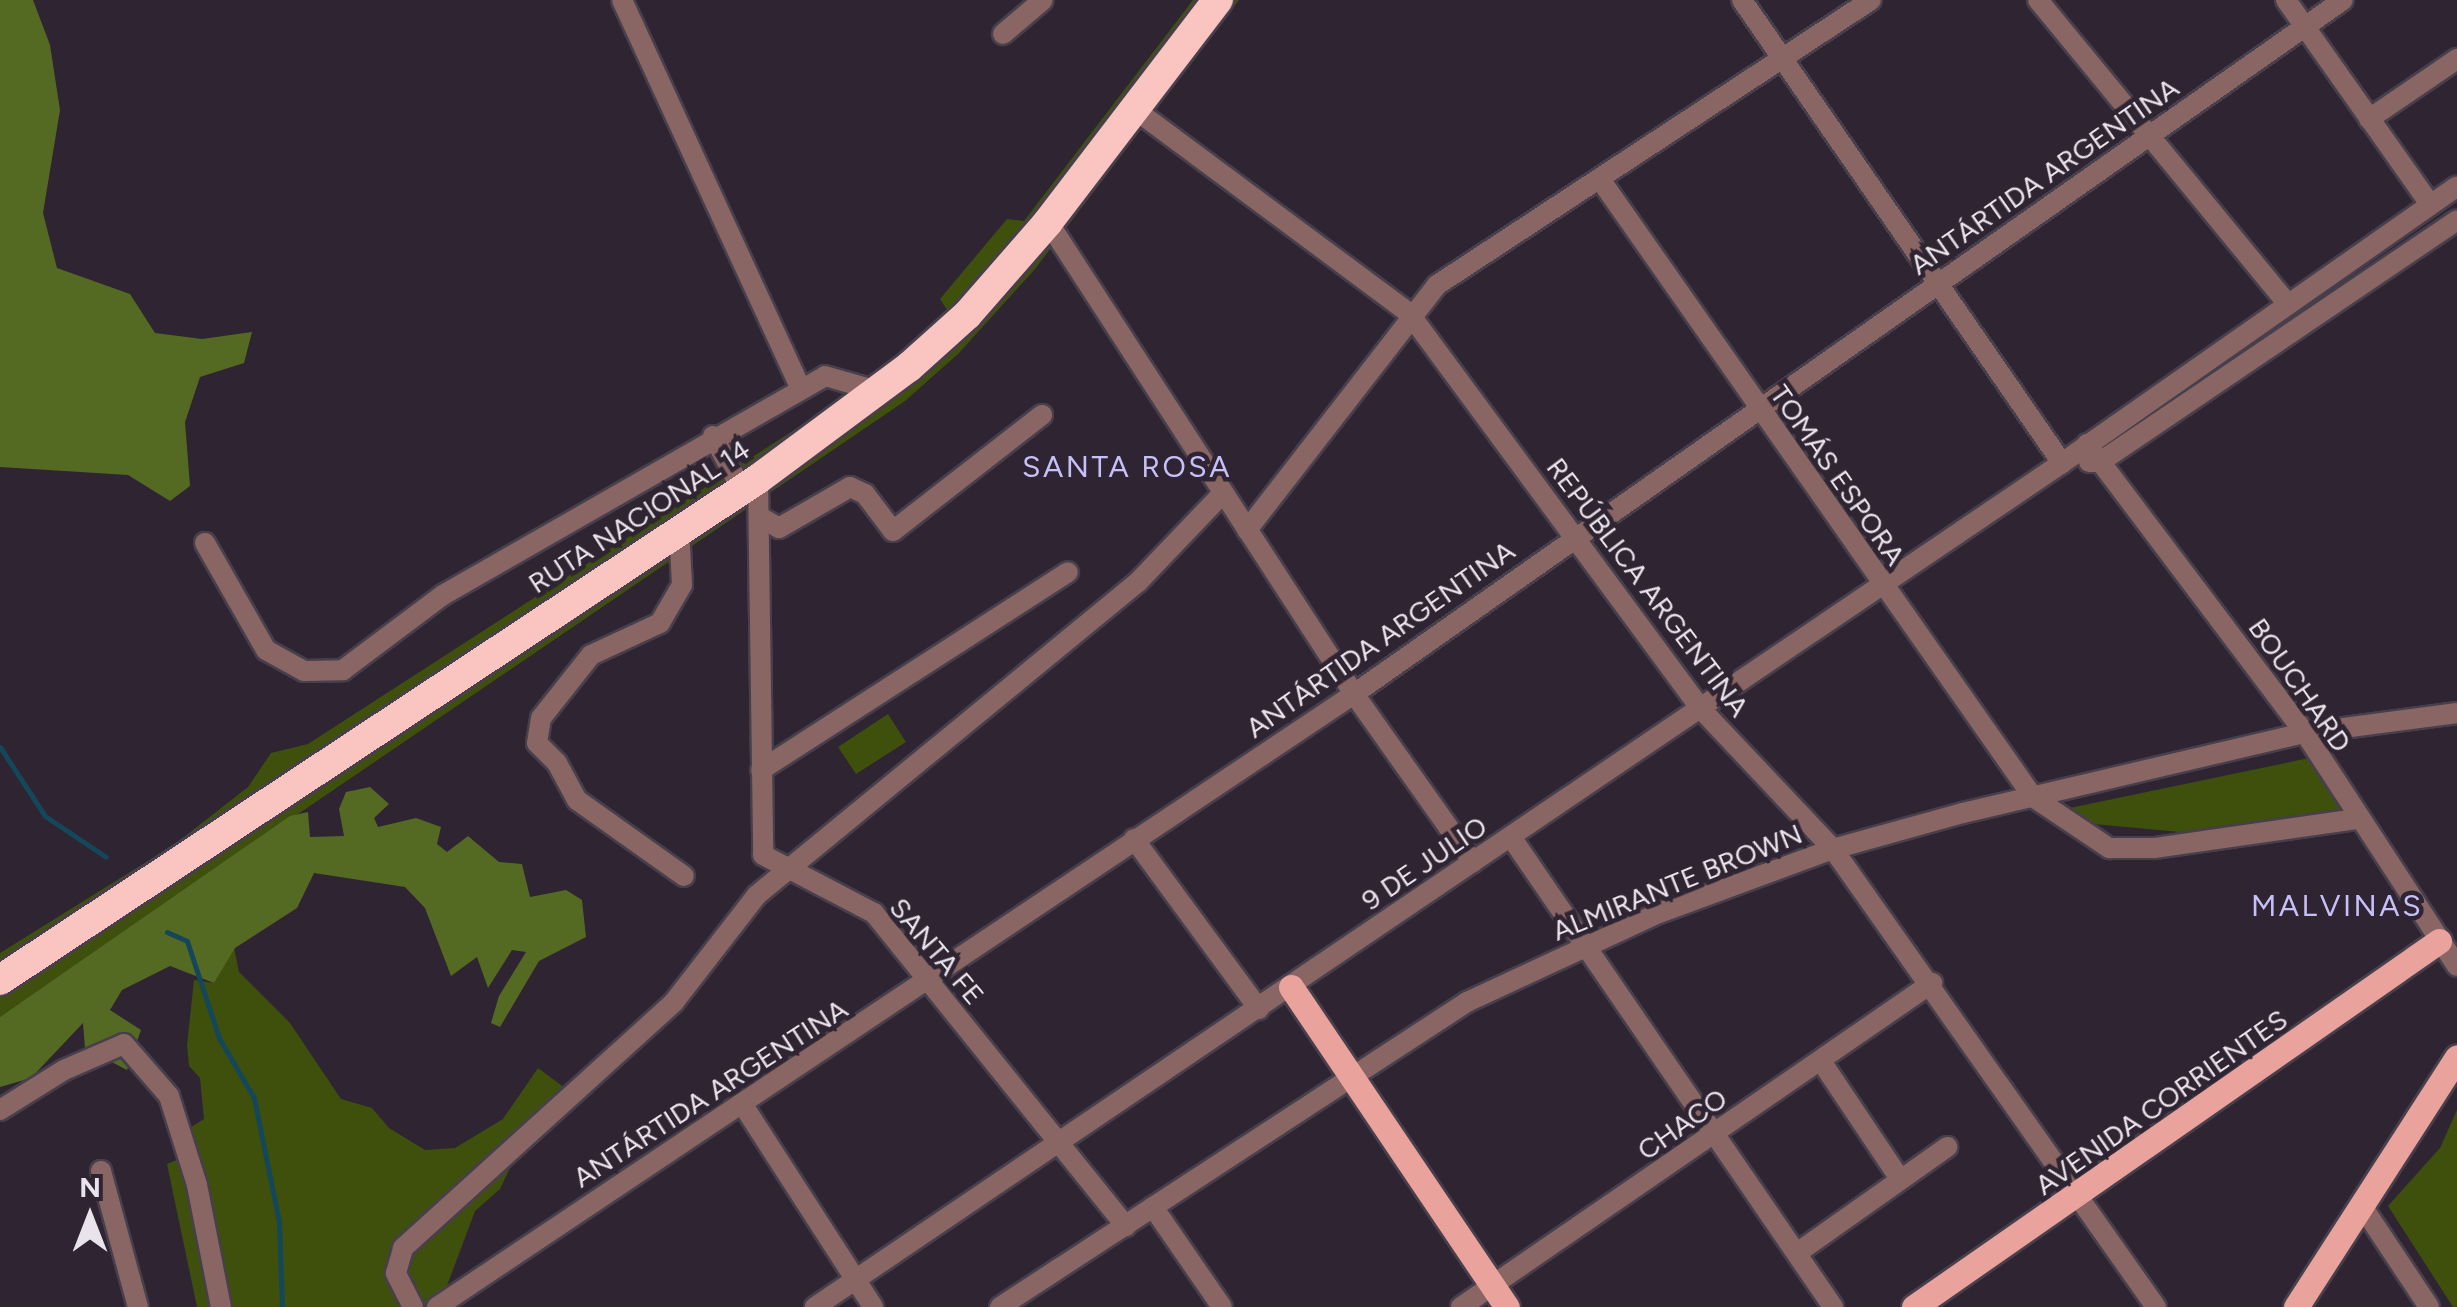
<!DOCTYPE html>
<meta charset="utf-8">
<style>
body{margin:0}
#map{position:relative;width:2457px;height:1307px;overflow:hidden;background:#2e2432;font-family:Figtree,sans-serif}
div>[style]{position:absolute}
.green>*{inset:0;background:#3e500c}
.forest>*{inset:0;background:#546a22}
.stream>*{height:5px;margin:-2.5px;padding:0 2.5px;transform-origin:2.5px;border-radius:2.5px;background:#15475a}
.roads{filter:drop-shadow(2px 0 #483f4c) drop-shadow(-2px 0 #483f4c) drop-shadow(0 2px #483f4c) drop-shadow(0 -2px #483f4c)}
.minor>*{height:20px;margin:-10px;padding:0 10px;transform-origin:10px;border-radius:10px;background:#896663}
.major>*{height:25px;margin:-12.5px;padding:0 12.5px;transform-origin:12.5px;border-radius:12.5px;background:#eaa29d}
.highway>*{height:30px;margin:-15px;padding:0 15px;transform-origin:15px;border-radius:15px;background:#fac5c1}
span{translate:-50% -50%;white-space:nowrap;text-align:center;line-height:1.15;-webkit-text-stroke:9px #2e2432;paint-order:stroke}
.street-label{font-size:28px;color:#e9e3ec}
.neighbourhood-label{font-size:30px;color:#c7bff8;letter-spacing:2.5px}
.north{position:absolute;left:40px;top:1167px;width:100px;height:100px;-webkit-text-stroke:8px #2e2432;paint-order:stroke;rotate:0deg;font-size:28px;font-weight:700;line-height:40px;text-align:center;color:#e9e3ec}
.north::after{content:'';display:block;margin:auto;width:35px;height:45px;background:#e9e3ec;clip-path:polygon(50% 0,100% 100%,50% 72%,0 100%)}
</style>
<div id="map">
<div class="green">
<i style="clip-path:polygon(1193px 0,1239px 0,1035px 269px,958px 354px,905px 401px,0 1017px,0 953px,175px 844px,248px 787px,271px 753px,308px 744px,822px 412px,904px 350px,947px 310px,940px 299px,1007px 219px,1024px 221px)"></i>
<i style="clip-path:polygon(888px 714px,906px 742px,856px 774px,838px 747px)"></i>
<i style="clip-path:polygon(2309px 758px,2340px 809px,2180px 832px,2083px 823px,2065px 809px)"></i>
<i style="clip-path:polygon(234px 948px,239px 972px,290px 1023px,341px 1099px,372px 1108px,389px 1128px,425px 1150px,455px 1148px,503px 1119px,538px 1068px,573px 1094px,515px 1157px,500px 1189px,475px 1211px,442px 1299px,433px 1307px,197px 1307px,167px 1164px,186px 1156px,191px 1127px,204px 1119px,200px 1078px,189px 1066px,187px 1045px,194px 980px,214px 983px)"></i>
<i style="clip-path:polygon(2457px 1110px,2457px 1307px,2453px 1307px,2388px 1206px,2440px 1148px)"></i>
</div>
<div class="forest">
<i style="clip-path:polygon(0 0,33px 0,50px 45px,60px 110px,43px 213px,57px 268px,130px 294px,155px 333px,202px 339px,252px 332px,244px 363px,200px 377px,185px 422px,190px 486px,170px 501px,128px 475px,0 467px)"></i>
<i style="clip-path:polygon(370px 787px,389px 804px,374px 818px,378px 827px,416px 818px,441px 827px,437px 844px,447px 852px,468px 836px,499px 862px,522px 864px,530px 897px,566px 890px,582px 900px,586px 937px,539px 961px,500px 1027px,491px 1023px,499px 996px,526px 952px,512px 950px,488px 988px,477px 957px,451px 976px,425px 908px,405px 887px,314px 873px,297px 908px,235px 948px,214px 983px,170px 966px,122px 990px,110px 1010px,141px 1030px,127px 1070px,85px 1048px,83px 1023px,31px 1078px,0 1087px,0 1017px,290px 816px,308px 812px,310px 837px,344px 836px,339px 809px,346px 792px)"></i>
</div>
<div class="stream">
<i style="left:0;top:747px;width:82px;rotate:56.9deg"></i>
<i style="left:45px;top:816px;width:73px;rotate:33.9deg"></i>
<i style="left:167px;top:932px;width:22px;rotate:24deg"></i>
<i style="left:187px;top:941px;width:102px;rotate:71.7deg"></i>
<i style="left:219px;top:1038px;width:69px;rotate:59.7deg"></i>
<i style="left:254px;top:1098px;width:126px;rotate:78.6deg"></i>
<i style="left:279px;top:1222px;width:85px;rotate:88deg"></i>
</div>
<div class="roads">
<div class="minor">
<i style="left:622px;top:0;width:428px;rotate:65.3deg"></i>
<i style="left:1742px;top:0;width:563px;rotate:55.35deg"></i>
<i style="left:2038px;top:0;width:394px;rotate:50.6deg"></i>
<i style="left:2286px;top:0;width:250px;rotate:54.8deg"></i>
<i style="left:1003px;top:34px;width:52px;rotate:-40.4deg"></i>
<i style="left:1137px;top:111px;width:339px;rotate:36.6deg"></i>
<i style="left:1409px;top:313px;width:492px;rotate:53.6deg"></i>
<i style="left:1701px;top:709px;width:192px;rotate:46.7deg"></i>
<i style="left:1833px;top:849px;width:560px;rotate:54.81deg"></i>
<i style="left:2369px;top:119px;width:107px;rotate:-34.3deg"></i>
<i style="left:1602px;top:182px;width:751px;rotate:54.98deg"></i>
<i style="left:2033px;top:797px;width:92px;rotate:33.9deg"></i>
<i style="left:2109px;top:848px;width:46px"></i>
<i style="left:2155px;top:848px;width:204px;rotate:-8.2deg"></i>
<i style="left:1048px;top:222px;width:563px;rotate:57.04deg"></i>
<i style="left:1354px;top:694px;width:206px;rotate:54.7deg"></i>
<i style="left:713px;top:436px;width:59px;rotate:61.7deg"></i>
<i style="left:2087px;top:444px;width:362px;rotate:53deg"></i>
<i style="left:2305px;top:733px;width:278px;rotate:56.9deg"></i>
<i style="left:2089px;top:462px;width:11px"></i>
<i style="left:2100px;top:462px;width:431px;rotate:-34.1deg"></i>
<i style="left:758px;top:479px;width:376px;rotate:89.2deg"></i>
<i style="left:763px;top:855px;width:125px;rotate:27.6deg"></i>
<i style="left:874px;top:913px;width:402px;rotate:51.2deg"></i>
<i style="left:760px;top:517px;width:22px;rotate:30deg"></i>
<i style="left:779px;top:528px;width:82px;rotate:-30deg"></i>
<i style="left:850px;top:487px;width:17px;rotate:25deg"></i>
<i style="left:865px;top:494px;width:46px;rotate:52.9deg"></i>
<i style="left:893px;top:531px;width:189px;rotate:-37.9deg"></i>
<i style="left:679px;top:529px;width:56px;rotate:86.9deg"></i>
<i style="left:682px;top:585px;width:44px;rotate:120.1deg"></i>
<i style="left:660px;top:623px;width:76px;rotate:155.1deg"></i>
<i style="left:591px;top:655px;width:80px;rotate:128.4deg"></i>
<i style="left:541px;top:718px;width:25px;rotate:99deg"></i>
<i style="left:537px;top:743px;width:28px;rotate:45deg"></i>
<i style="left:557px;top:763px;width:42px;rotate:61.6deg"></i>
<i style="left:577px;top:800px;width:131px;rotate:35.4deg"></i>
<i style="left:1247px;top:530px;width:310px;rotate:-52.2deg"></i>
<i style="left:1437px;top:285px;width:519px;rotate:-33.29deg"></i>
<i style="left:205px;top:543px;width:123px;rotate:60.3deg"></i>
<i style="left:266px;top:650px;width:43px;rotate:28.9deg"></i>
<i style="left:304px;top:671px;width:39px;rotate:-1deg"></i>
<i style="left:343px;top:670px;width:125px;rotate:-36.9deg"></i>
<i style="left:443px;top:595px;width:440px;rotate:-29.8deg"></i>
<i style="left:825px;top:376px;width:54px;rotate:16.1deg"></i>
<i style="left:761px;top:770px;width:365px;rotate:-32.8deg"></i>
<i style="left:1511px;top:837px;width:570px;rotate:55.58deg"></i>
<i style="left:1134px;top:839px;width:211px;rotate:53.7deg"></i>
<i style="left:1821px;top:1061px;width:142px;rotate:56.2deg"></i>
<i style="left:743px;top:1105px;width:240px;rotate:57.2deg"></i>
<i style="left:0;top:1110px;width:75px;rotate:-32deg"></i>
<i style="left:64px;top:1070px;width:65px;rotate:-23.4deg"></i>
<i style="left:124px;top:1044px;width:69px;rotate:49.1deg"></i>
<i style="left:169px;top:1096px;width:93px;rotate:72.5deg"></i>
<i style="left:197px;top:1185px;width:124px;rotate:78.9deg"></i>
<i style="left:101px;top:1171px;width:141px;rotate:74.8deg"></i>
<i style="left:2362px;top:1206px;width:121px;rotate:56.4deg"></i>
<i style="left:1153px;top:1207px;width:121px;rotate:55.4deg"></i>
<i style="left:1797px;top:1253px;width:184px;rotate:-35.2deg"></i>
<i style="left:413px;top:1307px;width:38px;rotate:-117deg"></i>
<i style="left:396px;top:1273px;width:26px;rotate:-74deg"></i>
<i style="left:403px;top:1248px;width:366px;rotate:-42.2deg"></i>
<i style="left:674px;top:1002px;width:135px;rotate:-52.2deg"></i>
<i style="left:757px;top:895px;width:493px;rotate:-39.4deg"></i>
<i style="left:1138px;top:582px;width:123px;rotate:-46.3deg"></i>
<i style="left:437px;top:1307px;width:1103px;rotate:-33.76deg"></i>
<i style="left:1354px;top:694px;width:1208px;rotate:-35.06deg"></i>
<i style="left:815px;top:1307px;width:1506px;rotate:-34.09deg"></i>
<i style="left:2062px;top:463px;width:482px;rotate:-35deg"></i>
<i style="left:1000px;top:1307px;width:558px;rotate:-33.15deg"></i>
<i style="left:1467px;top:1002px;width:212px;rotate:-24.9deg"></i>
<i style="left:1659px;top:913px;width:185px;rotate:-20.2deg"></i>
<i style="left:1833px;top:849px;width:135px;rotate:-15.5deg"></i>
<i style="left:1963px;top:813px;width:351px;rotate:-13.2deg"></i>
<i style="left:2305px;top:733px;width:153px;rotate:-7.5deg"></i>
<i style="left:1461px;top:1307px;width:572px;rotate:-34.52deg"></i>
</div>
<div class="major">
<i style="left:1291px;top:987px;width:386px;rotate:56deg"></i>
<i style="left:1914px;top:1307px;width:640px;rotate:-34.88deg"></i>
<i style="left:2296px;top:1307px;width:297px;rotate:-57.2deg"></i>
</div>
<div class="highway">
<i style="left:0;top:980px;width:909px;rotate:-33.46deg"></i>
<i style="left:758px;top:479px;width:188px;rotate:-36.6deg"></i>
<i style="left:909px;top:367px;width:78px;rotate:-41.9deg"></i>
<i style="left:967px;top:315px;width:123px;rotate:-48.9deg"></i>
<i style="left:1048px;top:222px;width:280px;rotate:-52.6deg"></i>
</div>
</div>
<div class="street-label">
<span style="left:2044px;top:176px;rotate:-35deg">ANTÁRTIDA ARGENTINA</span>
<span style="left:1838px;top:475px;rotate:55deg">TOMÁS ESPORA</span>
<span style="left:639px;top:516px;rotate:-33deg">RUTA NACIONAL 14</span>
<span style="left:1648px;top:587px;rotate:53deg">REPÚBLICA ARGENTINA</span>
<span style="left:1380px;top:639px;rotate:-35deg">ANTÁRTIDA ARGENTINA</span>
<span style="left:2300px;top:685px;rotate:55deg">BOUCHARD</span>
<span style="left:1424px;top:863px;rotate:-34deg">9 DE JULIO</span>
<span style="left:1677px;top:882px;rotate:-22deg">ALMIRANTE BROWN</span>
<span style="left:937px;top:951px;rotate:50deg">SANTA FE</span>
<span style="left:710px;top:1093px;rotate:-33deg">ANTÁRTIDA ARGENTINA</span>
<span style="left:2161px;top:1102px;rotate:-35deg">AVENIDA CORRIENTES</span>
<span style="left:1682px;top:1124px;rotate:-35deg">CHACO</span>
</div>
<div class="neighbourhood-label">
<span style="left:1127px;top:467px">SANTA ROSA</span>
<span style="left:2337px;top:906px">MALVINAS</span>
</div>
<div class="north">N</div>
</div>
